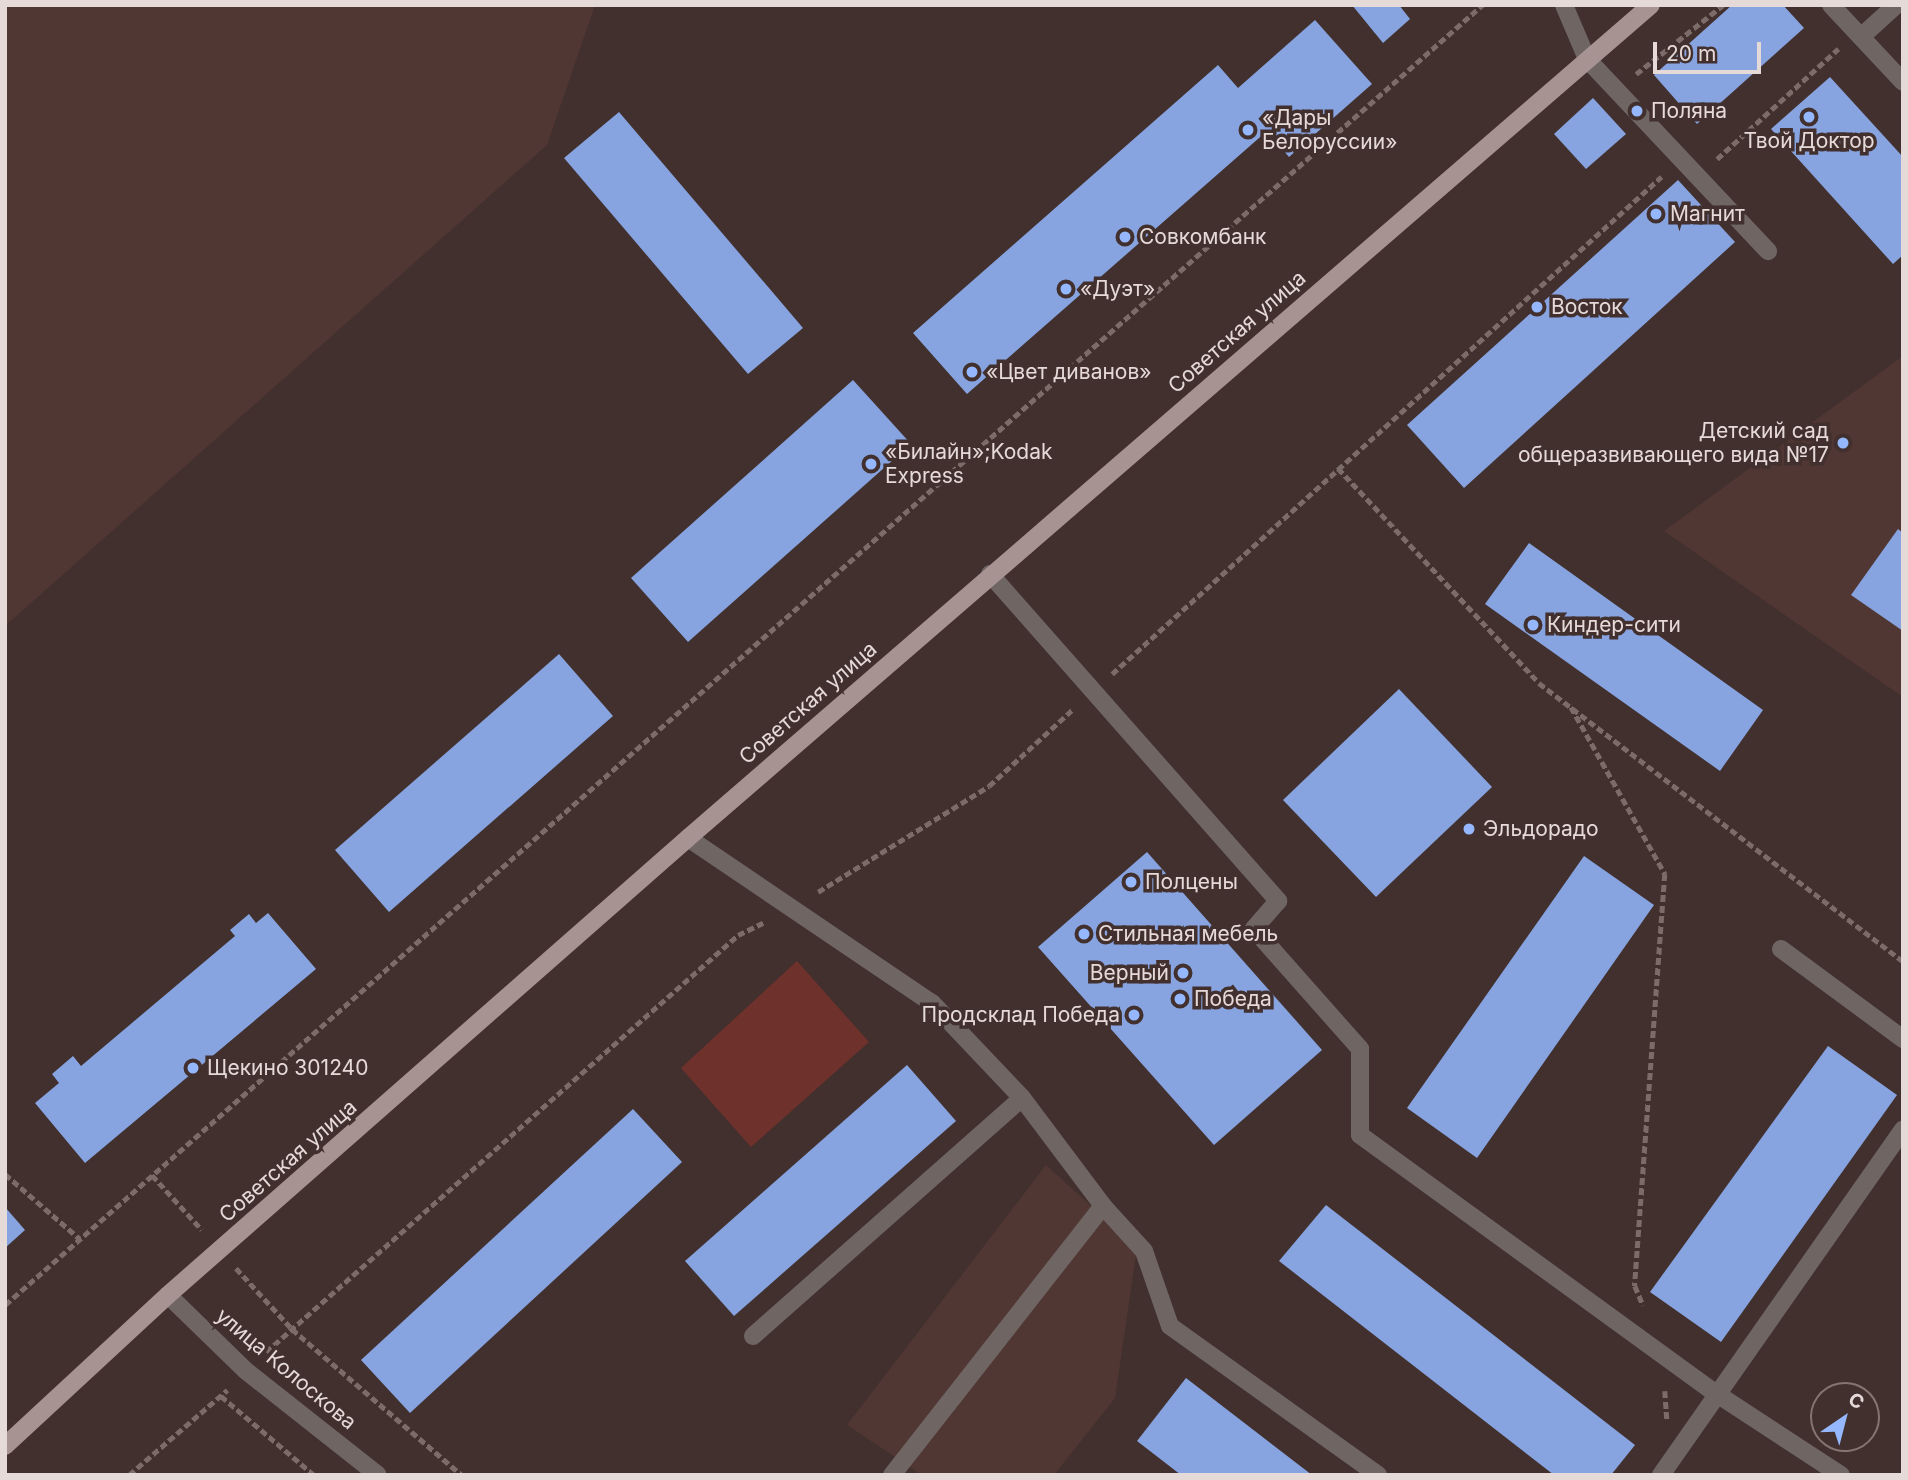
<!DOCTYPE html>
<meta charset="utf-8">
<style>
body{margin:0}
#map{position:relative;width:1908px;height:1480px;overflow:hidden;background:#42302e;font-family:Inter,sans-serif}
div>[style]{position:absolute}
.built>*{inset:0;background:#513734}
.green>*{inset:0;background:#6f312c}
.building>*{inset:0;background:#87a4e0}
.path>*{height:4.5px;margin-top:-2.25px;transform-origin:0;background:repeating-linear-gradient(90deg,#7b6c6a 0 7px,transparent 0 10.5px)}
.minor>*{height:18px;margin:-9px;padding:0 9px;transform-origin:9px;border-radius:9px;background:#6f6664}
.major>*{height:18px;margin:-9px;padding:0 9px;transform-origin:9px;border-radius:9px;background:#a79492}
.dots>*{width:19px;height:19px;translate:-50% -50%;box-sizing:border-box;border:4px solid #42302e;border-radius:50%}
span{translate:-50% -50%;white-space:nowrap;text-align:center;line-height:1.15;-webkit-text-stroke:7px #42302e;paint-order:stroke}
.poi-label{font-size:21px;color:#e6dad8}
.left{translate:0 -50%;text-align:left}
.right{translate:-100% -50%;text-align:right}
.street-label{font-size:21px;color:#e6dad8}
.frame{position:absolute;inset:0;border:7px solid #e6dad8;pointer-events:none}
.north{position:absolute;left:1810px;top:1382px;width:70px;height:70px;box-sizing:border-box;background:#42302e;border:2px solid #847472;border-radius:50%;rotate:35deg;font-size:19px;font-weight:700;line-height:28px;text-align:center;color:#e6dad8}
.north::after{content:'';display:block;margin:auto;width:24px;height:32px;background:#94b7fd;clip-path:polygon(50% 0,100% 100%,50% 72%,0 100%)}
.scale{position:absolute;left:1653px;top:42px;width:108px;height:32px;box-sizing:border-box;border:4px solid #e6dad8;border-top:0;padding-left:9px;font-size:21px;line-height:24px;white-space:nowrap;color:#e6dad8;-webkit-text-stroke:5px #42302e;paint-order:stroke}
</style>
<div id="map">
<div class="built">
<i style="clip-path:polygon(5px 5px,595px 5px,547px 145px,5px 626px)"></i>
<i style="clip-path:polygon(1903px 356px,1903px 697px,1664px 531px)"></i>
<i style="clip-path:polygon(1046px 1165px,1137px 1248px,1115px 1398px,1054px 1475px,922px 1475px,847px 1425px)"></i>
</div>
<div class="green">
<i style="clip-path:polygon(797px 961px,869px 1042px,751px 1147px,681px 1068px)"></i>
</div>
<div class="building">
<i style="clip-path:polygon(1352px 5px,1399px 5px,1410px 19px,1383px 43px)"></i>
<i style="clip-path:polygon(1732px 5px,1783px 5px,1804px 28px,1697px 124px,1654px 75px)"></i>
<i style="clip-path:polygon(1315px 20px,1372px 84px,1289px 157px,1267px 131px,967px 394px,913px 333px,1218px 65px,1238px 88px)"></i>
<i style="clip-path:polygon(1830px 77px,1903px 157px,1903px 255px,1893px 264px,1771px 129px)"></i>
<i style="clip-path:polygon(1593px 98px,1626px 134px,1586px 169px,1554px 134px)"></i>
<i style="clip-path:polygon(619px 112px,803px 328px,748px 374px,564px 158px)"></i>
<i style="clip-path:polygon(1678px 180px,1735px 242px,1464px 488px,1407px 425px)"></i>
<i style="clip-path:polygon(853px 380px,911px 444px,688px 642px,631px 578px)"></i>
<i style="clip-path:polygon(1898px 529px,1903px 533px,1903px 631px,1851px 595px)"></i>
<i style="clip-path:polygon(1529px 543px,1763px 710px,1720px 771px,1485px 604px)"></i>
<i style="clip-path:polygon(559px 654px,613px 716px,389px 912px,335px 850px)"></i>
<i style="clip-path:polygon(1399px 689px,1492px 787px,1376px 897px,1283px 800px)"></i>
<i style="clip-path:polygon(1147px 852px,1322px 1050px,1214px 1145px,1038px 947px)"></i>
<i style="clip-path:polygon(1584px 856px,1654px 905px,1477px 1158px,1407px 1108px)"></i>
<i style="clip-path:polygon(268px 913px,316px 969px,85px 1163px,35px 1103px,59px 1083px,52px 1074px,73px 1056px,81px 1066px,235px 936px,230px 930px,249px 914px,256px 923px)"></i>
<i style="clip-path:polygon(1828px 1046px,1897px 1095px,1721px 1342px,1650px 1292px)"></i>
<i style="clip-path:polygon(907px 1065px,956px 1121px,734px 1316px,685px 1261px)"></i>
<i style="clip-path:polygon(633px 1109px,682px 1162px,410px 1413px,361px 1360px)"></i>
<i style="clip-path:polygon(1326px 1205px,1635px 1445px,1611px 1475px,1554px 1475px,1279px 1261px)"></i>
<i style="clip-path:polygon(5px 1207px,25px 1230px,5px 1248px)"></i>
<i style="clip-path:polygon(1186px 1378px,1312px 1475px,1181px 1475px,1137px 1441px)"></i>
</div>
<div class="path">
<i style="left:1636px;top:74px;width:111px;rotate:-38.4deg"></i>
<i style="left:1717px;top:159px;width:164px;rotate:-42.3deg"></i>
<i style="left:1338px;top:468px;width:294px;rotate:46.9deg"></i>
<i style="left:1539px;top:683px;width:458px;rotate:37.4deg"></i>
<i style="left:1112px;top:674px;width:741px;rotate:-42.15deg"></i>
<i style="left:1571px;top:707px;width:192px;rotate:60.6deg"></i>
<i style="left:1665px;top:874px;width:413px;rotate:94.2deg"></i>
<i style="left:1635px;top:1286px;width:21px;rotate:67deg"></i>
<i style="left:818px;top:892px;width:201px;rotate:-31.8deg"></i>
<i style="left:989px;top:786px;width:115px;rotate:-42.5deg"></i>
<i style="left:5px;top:1174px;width:99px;rotate:40.9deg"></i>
<i style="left:152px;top:1175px;width:74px;rotate:47.7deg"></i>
<i style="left:236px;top:1268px;width:83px;rotate:47.4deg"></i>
<i style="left:292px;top:1329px;width:224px;rotate:40.7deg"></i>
<i style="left:5px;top:1305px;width:1968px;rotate:-41.35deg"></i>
<i style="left:266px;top:1352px;width:630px;rotate:-41.46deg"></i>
<i style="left:738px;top:935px;width:30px;rotate:-26deg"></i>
<i style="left:1665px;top:1391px;width:30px;rotate:86deg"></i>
<i style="left:221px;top:1396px;width:122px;rotate:40.3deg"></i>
<i style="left:129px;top:1475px;width:130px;rotate:-40.9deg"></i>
</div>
<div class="minor">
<i style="left:1564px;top:5px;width:59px;rotate:66.9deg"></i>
<i style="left:1587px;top:59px;width:264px;rotate:46.7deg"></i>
<i style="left:1831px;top:5px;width:105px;rotate:46.9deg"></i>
<i style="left:1861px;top:37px;width:47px;rotate:-42.4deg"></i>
<i style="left:990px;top:574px;width:436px;rotate:48.6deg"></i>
<i style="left:1278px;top:901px;width:37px;rotate:131deg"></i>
<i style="left:1254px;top:929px;width:160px;rotate:48.5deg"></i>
<i style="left:1360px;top:1049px;width:86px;rotate:90deg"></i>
<i style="left:1360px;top:1135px;width:441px;rotate:36deg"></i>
<i style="left:1717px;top:1394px;width:148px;rotate:33.2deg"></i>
<i style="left:688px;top:838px;width:295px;rotate:34.1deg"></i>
<i style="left:932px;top:1003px;width:131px;rotate:46.5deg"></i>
<i style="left:1022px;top:1098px;width:135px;rotate:53.1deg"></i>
<i style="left:1781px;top:949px;width:152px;rotate:36.4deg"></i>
<i style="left:168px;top:1295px;width:107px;rotate:44.2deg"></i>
<i style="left:245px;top:1370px;width:169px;rotate:38.3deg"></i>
<i style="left:753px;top:1336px;width:359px;rotate:-41.5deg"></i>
<i style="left:892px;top:1475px;width:342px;rotate:-51.9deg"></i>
<i style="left:1103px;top:1206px;width:61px;rotate:47.7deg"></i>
<i style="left:1144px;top:1251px;width:79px;rotate:70.9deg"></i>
<i style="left:1170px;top:1326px;width:256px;rotate:35.6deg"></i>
<i style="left:1661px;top:1475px;width:422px;rotate:-55deg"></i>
</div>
<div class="major">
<i style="left:5px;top:1446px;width:222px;rotate:-42.8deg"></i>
<i style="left:168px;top:1295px;width:692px;rotate:-41.31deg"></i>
<i style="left:688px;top:838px;width:1273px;rotate:-40.86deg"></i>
</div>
<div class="dots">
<i style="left:1637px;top:111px;background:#94b7fd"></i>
<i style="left:1809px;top:117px;background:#94b7fd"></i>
<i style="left:1248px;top:130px;background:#94b7fd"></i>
<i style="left:1656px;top:214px;background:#94b7fd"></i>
<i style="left:1125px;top:237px;background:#94b7fd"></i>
<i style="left:1066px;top:289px;background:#94b7fd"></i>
<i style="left:1537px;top:307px;background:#94b7fd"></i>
<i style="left:972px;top:372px;background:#94b7fd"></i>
<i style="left:1843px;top:443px;background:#94b7fd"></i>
<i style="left:871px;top:464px;background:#94b7fd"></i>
<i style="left:1533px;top:625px;background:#94b7fd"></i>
<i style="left:1469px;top:829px;background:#94b7fd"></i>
<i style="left:1131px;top:882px;background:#94b7fd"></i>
<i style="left:1084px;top:934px;background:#94b7fd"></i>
<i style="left:1183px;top:973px;background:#94b7fd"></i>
<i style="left:1180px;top:999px;background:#94b7fd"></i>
<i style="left:1134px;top:1015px;background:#94b7fd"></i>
<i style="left:193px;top:1068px;background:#94b7fd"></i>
</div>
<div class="poi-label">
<span class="left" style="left:1651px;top:111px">Поляна</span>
<span class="left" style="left:1262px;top:130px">«Дары<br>Белоруссии»</span>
<span style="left:1809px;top:141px">Твой Доктор</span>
<span class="left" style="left:1670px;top:214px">Магнит</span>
<span class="left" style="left:1139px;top:237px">Совкомбанк</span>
<span class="left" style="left:1080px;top:289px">«Дуэт»</span>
<span class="left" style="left:1551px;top:307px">Восток</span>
<span class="left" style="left:986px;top:372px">«Цвет диванов»</span>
<span class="right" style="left:1829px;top:443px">Детский сад<br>общеразвивающего вида №17</span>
<span class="left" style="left:885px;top:464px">«Билайн»;Kodak<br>Express</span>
<span class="left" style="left:1547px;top:625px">Киндер-сити</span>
<span class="left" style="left:1483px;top:829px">Эльдорадо</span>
<span class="left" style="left:1145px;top:882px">Полцены</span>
<span class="left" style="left:1098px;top:934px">Стильная мебель</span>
<span class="right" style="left:1169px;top:973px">Верный</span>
<span class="left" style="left:1194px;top:999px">Победа</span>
<span class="right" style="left:1120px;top:1015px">Продсклад Победа</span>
<span class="left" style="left:207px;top:1068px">Щекино 301240</span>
</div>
<div class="street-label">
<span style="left:1237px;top:332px;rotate:-41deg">Советская улица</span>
<span style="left:808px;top:703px;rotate:-41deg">Советская улица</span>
<span style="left:288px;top:1161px;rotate:-41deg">Советская улица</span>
<span style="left:286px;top:1369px;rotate:40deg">улица Колоскова</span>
</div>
<div class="frame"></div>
<div class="north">С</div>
<div class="scale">20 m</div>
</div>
